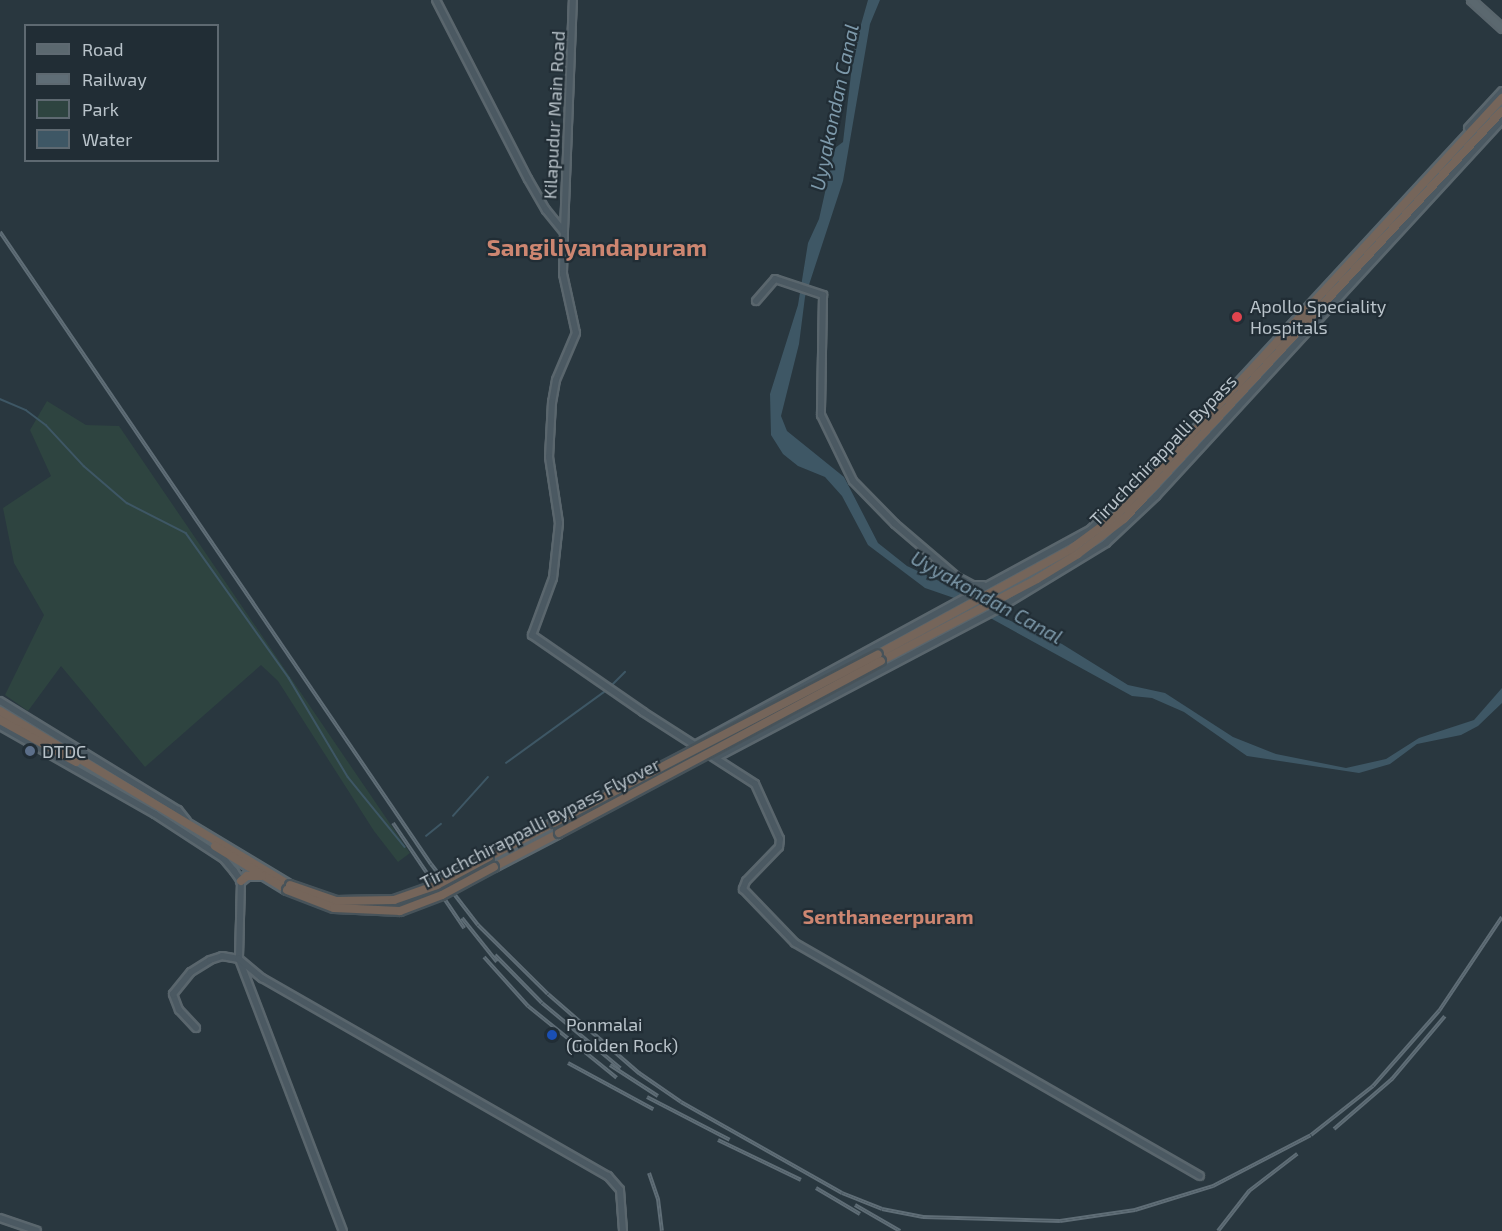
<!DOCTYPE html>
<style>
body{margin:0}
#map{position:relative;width:1502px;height:1231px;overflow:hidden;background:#29373f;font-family:"Exo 2",sans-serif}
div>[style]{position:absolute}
.green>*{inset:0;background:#2e4440}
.water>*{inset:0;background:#3e5765}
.stream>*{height:1.5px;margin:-0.75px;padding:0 0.75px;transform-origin:0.75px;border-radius:0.75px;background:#3e5765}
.roads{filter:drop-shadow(2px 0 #5a666d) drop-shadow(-2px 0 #5a666d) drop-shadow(0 2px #5a666d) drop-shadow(0 -2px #5a666d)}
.secondary>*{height:6px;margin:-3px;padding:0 3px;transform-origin:3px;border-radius:3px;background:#4b5962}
.primary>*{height:7px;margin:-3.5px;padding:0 3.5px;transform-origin:3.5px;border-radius:3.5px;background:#5b686f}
.highway>*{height:8px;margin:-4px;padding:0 4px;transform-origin:4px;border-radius:4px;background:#75655a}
.rail>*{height:4px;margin-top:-2px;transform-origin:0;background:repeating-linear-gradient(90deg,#212d35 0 4.5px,#5f6d76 0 9px);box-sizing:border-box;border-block:2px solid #5f6d76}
.bridges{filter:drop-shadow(2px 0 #47535a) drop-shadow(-2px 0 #47535a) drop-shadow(0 2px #47535a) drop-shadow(0 -2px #47535a)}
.highway-bridge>*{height:8px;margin:-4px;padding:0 4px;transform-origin:4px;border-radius:4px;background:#75655a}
.dots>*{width:16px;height:16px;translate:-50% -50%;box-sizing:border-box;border:3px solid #212d35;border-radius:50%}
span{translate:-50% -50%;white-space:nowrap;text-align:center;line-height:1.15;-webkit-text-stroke:4.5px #212d35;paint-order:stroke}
.street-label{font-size:18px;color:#b9c3ca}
.poi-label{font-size:18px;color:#b9c3ca}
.left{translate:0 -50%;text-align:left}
.water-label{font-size:20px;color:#7d99aa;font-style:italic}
.neighbourhood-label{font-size:20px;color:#cd8671;font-weight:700}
.district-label{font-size:24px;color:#cd8671;font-weight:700}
.legend{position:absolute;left:24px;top:24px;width:195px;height:138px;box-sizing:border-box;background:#212d35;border:2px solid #5e6971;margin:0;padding:8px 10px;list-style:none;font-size:18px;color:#b9c3ca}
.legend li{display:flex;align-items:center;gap:12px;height:30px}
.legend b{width:30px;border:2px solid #5e6971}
</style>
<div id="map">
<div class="green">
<i style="clip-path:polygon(47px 401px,86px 425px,119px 426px,410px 853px,398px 862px,374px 831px,278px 681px,261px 665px,145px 767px,61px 666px,28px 711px,5px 695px,44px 615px,14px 563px,3px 508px,51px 476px,30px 430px)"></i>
</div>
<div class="water">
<i style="clip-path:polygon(868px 0,880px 0,870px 24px,843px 181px,805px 297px,799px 344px,781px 416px,787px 431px,844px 477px,878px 543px,907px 566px,967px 594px,1000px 616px,1062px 644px,1128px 685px,1165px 693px,1233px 737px,1276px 754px,1346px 768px,1386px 759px,1419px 738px,1474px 720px,1502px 688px,1502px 703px,1478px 726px,1461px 735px,1417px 744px,1390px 764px,1359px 773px,1247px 756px,1184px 712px,1152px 698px,1132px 696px,954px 598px,925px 588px,868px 545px,842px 496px,825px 477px,798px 466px,783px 454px,771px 435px,770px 394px,798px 305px,808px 243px,819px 219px,835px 148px,843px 142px,854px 49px)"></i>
</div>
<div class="stream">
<i style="left:0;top:399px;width:28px;rotate:23deg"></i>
<i style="left:26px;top:410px;width:25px;rotate:37deg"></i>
<i style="left:46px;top:425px;width:56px;rotate:47.2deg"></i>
<i style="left:84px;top:466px;width:57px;rotate:40.7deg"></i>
<i style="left:127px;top:503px;width:66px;rotate:27deg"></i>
<i style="left:186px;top:533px;width:178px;rotate:54.6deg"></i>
<i style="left:289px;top:678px;width:115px;rotate:59.2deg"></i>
<i style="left:348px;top:777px;width:90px;rotate:50.8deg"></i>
<i style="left:610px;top:687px;width:21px;rotate:-45deg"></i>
<i style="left:506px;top:763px;width:125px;rotate:-35.9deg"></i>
<i style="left:453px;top:816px;width:52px;rotate:-48.1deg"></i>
<i style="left:426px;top:836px;width:19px;rotate:-39deg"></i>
</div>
<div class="roads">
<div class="secondary">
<i style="left:436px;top:0;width:201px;rotate:62.8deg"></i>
<i style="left:528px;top:179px;width:36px;rotate:60deg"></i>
<i style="left:546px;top:210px;width:28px;rotate:51deg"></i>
<i style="left:564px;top:232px;width:42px;rotate:91.4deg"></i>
<i style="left:563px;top:274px;width:60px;rotate:77.6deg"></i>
<i style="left:576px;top:333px;width:51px;rotate:113.1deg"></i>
<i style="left:556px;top:380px;width:22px;rotate:100deg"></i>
<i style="left:552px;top:402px;width:55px;rotate:93.1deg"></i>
<i style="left:549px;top:457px;width:67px;rotate:81.4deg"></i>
<i style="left:559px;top:523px;width:55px;rotate:96.2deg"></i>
<i style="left:553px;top:578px;width:61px;rotate:110.2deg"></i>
<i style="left:532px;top:635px;width:135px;rotate:34.7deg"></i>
<i style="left:643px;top:712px;width:133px;rotate:32.7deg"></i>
<i style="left:755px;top:784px;width:60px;rotate:65.6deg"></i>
<i style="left:780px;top:839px;width:8px;rotate:97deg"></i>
<i style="left:779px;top:847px;width:47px;rotate:134.1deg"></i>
<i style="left:746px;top:881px;width:9px;rotate:111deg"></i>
<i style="left:743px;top:889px;width:75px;rotate:46.1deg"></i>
<i style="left:795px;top:943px;width:467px;rotate:29.9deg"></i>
<i style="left:1468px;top:128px;width:50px;rotate:-47.4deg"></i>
<i style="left:564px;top:231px;width:231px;rotate:-87.8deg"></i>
<i style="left:756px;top:301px;width:29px;rotate:-49deg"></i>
<i style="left:775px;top:279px;width:51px;rotate:18.4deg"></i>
<i style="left:823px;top:295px;width:120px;rotate:91deg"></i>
<i style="left:821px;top:415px;width:73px;rotate:64.1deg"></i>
<i style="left:853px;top:481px;width:60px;rotate:45.7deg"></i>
<i style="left:895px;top:524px;width:82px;rotate:40.5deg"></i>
<i style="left:957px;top:577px;width:17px;rotate:28deg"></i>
<i style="left:972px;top:585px;width:11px"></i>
<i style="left:0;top:701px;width:209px;rotate:31.5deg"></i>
<i style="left:178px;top:810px;width:14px;rotate:51deg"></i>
<i style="left:0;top:726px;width:178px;rotate:29.6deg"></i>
<i style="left:155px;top:814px;width:82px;rotate:33.1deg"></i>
<i style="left:224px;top:859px;width:16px;rotate:50deg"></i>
<i style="left:234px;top:871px;width:12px;rotate:55deg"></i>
<i style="left:241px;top:881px;width:78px;rotate:91.5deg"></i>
<i style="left:239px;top:959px;width:291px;rotate:69.1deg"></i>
<i style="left:697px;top:744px;width:449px;rotate:-28.6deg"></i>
<i style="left:1091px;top:529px;width:132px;rotate:-44.7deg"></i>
<i style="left:717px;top:757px;width:315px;rotate:-27.8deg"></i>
<i style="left:996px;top:610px;width:129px;rotate:-31.3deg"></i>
<i style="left:1106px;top:543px;width:69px;rotate:-43.2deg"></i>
<i style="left:1156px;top:496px;width:511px;rotate:-47.38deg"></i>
<i style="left:196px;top:1028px;width:25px;rotate:-133deg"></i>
<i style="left:179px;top:1010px;width:17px;rotate:-111deg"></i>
<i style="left:173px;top:994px;width:28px;rotate:-51deg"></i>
<i style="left:191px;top:972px;width:22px;rotate:-32deg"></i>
<i style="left:210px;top:960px;width:13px;rotate:-18deg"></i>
<i style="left:222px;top:956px;width:17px;rotate:10deg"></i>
<i style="left:239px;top:959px;width:30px;rotate:40deg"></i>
<i style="left:262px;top:978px;width:399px;rotate:29.8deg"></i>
<i style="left:608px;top:1176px;width:18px;rotate:49deg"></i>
<i style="left:620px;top:1190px;width:41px;rotate:85.8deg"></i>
<i style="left:0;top:1218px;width:39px;rotate:19deg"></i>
</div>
<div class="primary">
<i style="left:1471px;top:0;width:42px;rotate:42.1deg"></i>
</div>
<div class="highway">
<i style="left:878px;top:654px;width:220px;rotate:-28.5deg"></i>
<i style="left:1071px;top:549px;width:57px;rotate:-36.5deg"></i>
<i style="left:1117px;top:515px;width:568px;rotate:-47.28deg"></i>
<i style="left:881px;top:661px;width:176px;rotate:-27.7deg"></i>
<i style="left:1037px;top:579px;width:48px;rotate:-31.4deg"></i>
<i style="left:1078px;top:554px;width:58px;rotate:-37.3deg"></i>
<i style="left:1124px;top:519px;width:556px;rotate:-47.19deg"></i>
<i style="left:0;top:711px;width:338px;rotate:31deg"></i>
<i style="left:0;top:720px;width:87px;rotate:28.9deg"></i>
<i style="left:215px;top:846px;width:84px;rotate:31.4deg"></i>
<i style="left:489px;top:857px;width:73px;rotate:-27.6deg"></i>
<i style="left:494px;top:867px;width:73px;rotate:-27.6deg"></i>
<i style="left:241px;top:881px;width:8px;rotate:-40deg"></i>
<i style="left:247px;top:876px;width:15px"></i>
</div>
</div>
<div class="rail">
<i style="left:0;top:232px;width:765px;rotate:55.71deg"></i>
<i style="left:431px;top:864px;width:77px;rotate:52.4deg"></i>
<i style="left:478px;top:925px;width:98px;rotate:44.6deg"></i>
<i style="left:548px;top:994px;width:121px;rotate:41deg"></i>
<i style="left:639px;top:1073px;width:51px;rotate:34.6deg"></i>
<i style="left:681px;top:1102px;width:185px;rotate:29.5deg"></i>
<i style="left:842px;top:1193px;width:43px;rotate:21.8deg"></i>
<i style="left:882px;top:1209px;width:42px;rotate:11deg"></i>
<i style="left:923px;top:1217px;width:137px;rotate:1.7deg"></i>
<i style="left:1060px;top:1221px;width:76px;rotate:-8.3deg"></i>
<i style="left:1135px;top:1210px;width:82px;rotate:-17.1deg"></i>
<i style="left:1213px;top:1186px;width:110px;rotate:-27.5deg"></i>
<i style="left:1311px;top:1135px;width:79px;rotate:-38.3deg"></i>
<i style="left:1373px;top:1086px;width:100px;rotate:-48.7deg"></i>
<i style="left:1439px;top:1011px;width:113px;rotate:-56.2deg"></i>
<i style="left:393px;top:823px;width:127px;rotate:55.9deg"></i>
<i style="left:462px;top:918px;width:56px;rotate:51.5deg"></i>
<i style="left:495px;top:955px;width:67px;rotate:45.6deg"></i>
<i style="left:542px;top:1003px;width:102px;rotate:39.8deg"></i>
<i style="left:484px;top:957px;width:66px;rotate:48.1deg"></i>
<i style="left:528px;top:1006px;width:114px;rotate:39deg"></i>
<i style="left:568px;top:1063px;width:97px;rotate:28.4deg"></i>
<i style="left:610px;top:1065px;width:57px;rotate:32.9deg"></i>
<i style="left:647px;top:1097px;width:93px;rotate:27.4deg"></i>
<i style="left:1334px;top:1129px;width:77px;rotate:-40.8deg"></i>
<i style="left:1392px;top:1079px;width:82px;rotate:-49.9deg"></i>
<i style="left:718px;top:1140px;width:92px;rotate:25.7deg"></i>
<i style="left:649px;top:1173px;width:28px;rotate:71deg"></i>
<i style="left:658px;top:1199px;width:32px;rotate:83deg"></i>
<i style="left:816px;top:1188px;width:51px;rotate:30.6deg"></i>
<i style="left:855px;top:1205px;width:52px;rotate:30deg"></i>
<i style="left:1218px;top:1231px;width:51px;rotate:-52.2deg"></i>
<i style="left:1249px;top:1191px;width:61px;rotate:-37.6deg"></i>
</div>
<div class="bridges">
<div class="highway-bridge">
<i style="left:554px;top:823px;width:365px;rotate:-27.5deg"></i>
<i style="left:559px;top:833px;width:365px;rotate:-28.1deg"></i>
<i style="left:290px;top:885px;width:49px;rotate:19.2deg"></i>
<i style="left:336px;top:901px;width:58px;rotate:-1deg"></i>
<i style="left:394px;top:900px;width:46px;rotate:-19.2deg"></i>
<i style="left:437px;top:885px;width:59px;rotate:-28.3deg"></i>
<i style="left:287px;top:890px;width:50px;rotate:21deg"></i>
<i style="left:334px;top:908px;width:66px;rotate:2.6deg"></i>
<i style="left:400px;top:911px;width:45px;rotate:-20.9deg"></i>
<i style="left:442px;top:895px;width:59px;rotate:-28.3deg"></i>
</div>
</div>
<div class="dots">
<i style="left:1237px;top:317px;background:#e0444e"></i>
<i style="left:30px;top:751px;background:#5c6f8a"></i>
<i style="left:552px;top:1035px;background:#1a4fb4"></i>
</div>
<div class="street-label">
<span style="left:554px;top:115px;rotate:-87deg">Kilapudur Main Road</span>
<span style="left:1163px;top:450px;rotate:-46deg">Tiruchchirappalli Bypass</span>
<span style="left:540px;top:823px;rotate:-27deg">Tiruchchirappalli Bypass Flyover</span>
</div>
<div class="poi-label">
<span class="left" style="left:1250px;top:317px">Apollo Speciality<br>Hospitals</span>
<span class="left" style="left:42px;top:751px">DTDC</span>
<span class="left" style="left:566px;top:1035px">Ponmalai<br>(Golden Rock)</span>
</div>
<div class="water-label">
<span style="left:834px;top:107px;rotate:-78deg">Uyyakondan Canal</span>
<span style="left:987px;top:597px;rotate:29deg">Uyyakondan Canal</span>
</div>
<div class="neighbourhood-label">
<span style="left:888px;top:916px">Senthaneerpuram</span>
</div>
<div class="district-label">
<span style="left:597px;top:247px">Sangiliyandapuram</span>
</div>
<ul class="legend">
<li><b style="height:8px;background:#5b686f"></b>Road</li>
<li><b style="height:8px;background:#5f6d76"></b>Railway</li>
<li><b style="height:16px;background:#2e4440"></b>Park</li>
<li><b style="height:16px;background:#3e5765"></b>Water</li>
</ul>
</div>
